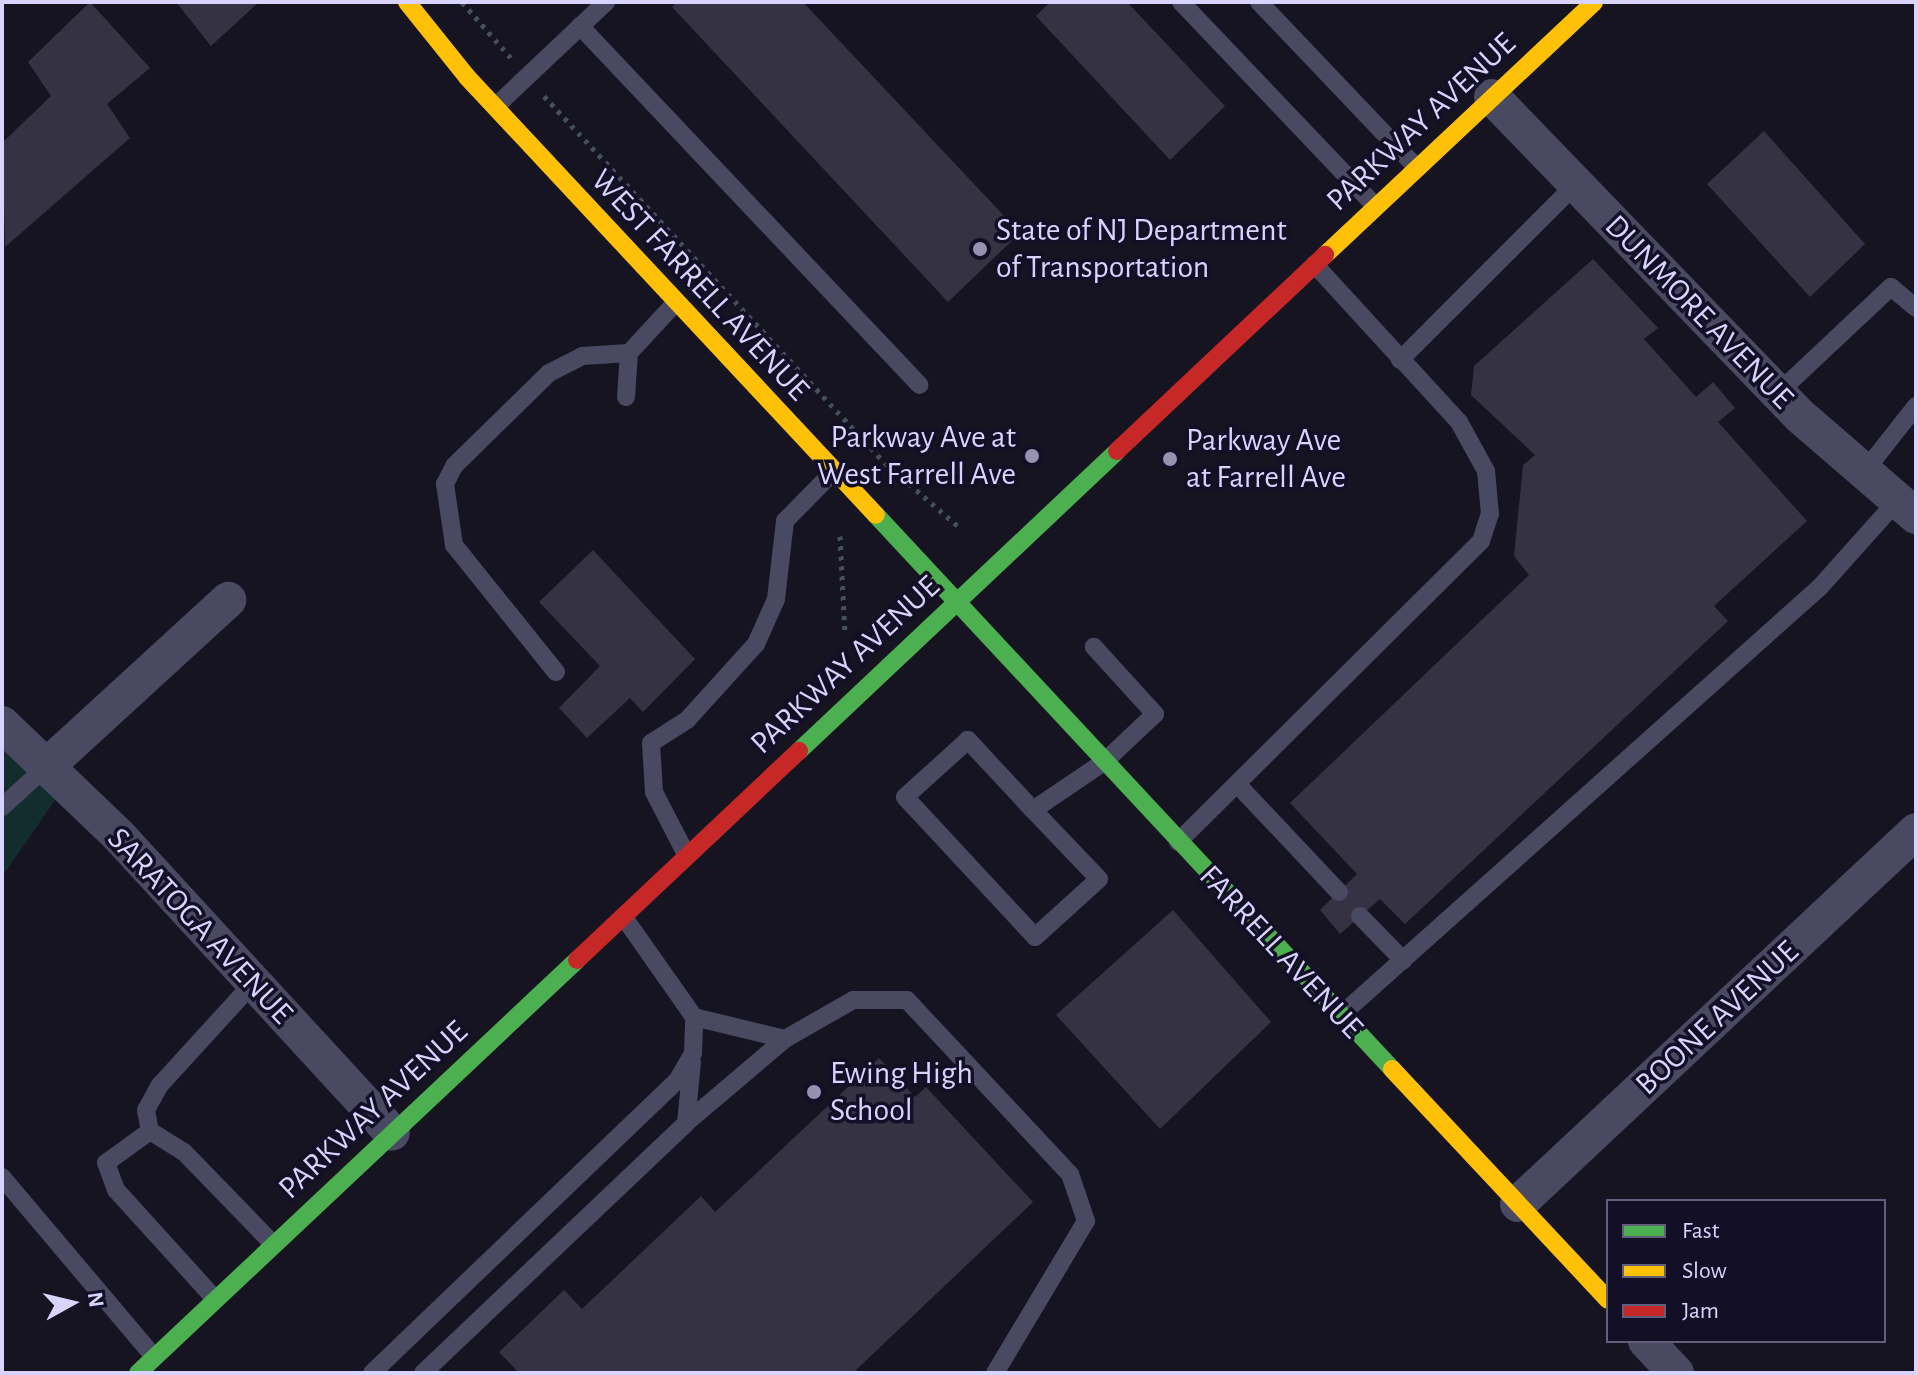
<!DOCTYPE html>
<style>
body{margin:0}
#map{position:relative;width:1918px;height:1375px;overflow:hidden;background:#161421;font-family:"Alegreya Sans",sans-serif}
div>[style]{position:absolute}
.green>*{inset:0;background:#132c2d}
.building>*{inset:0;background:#343243}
.path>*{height:5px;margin-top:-2.5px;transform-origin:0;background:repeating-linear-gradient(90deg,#44505f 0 4px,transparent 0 10px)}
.lane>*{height:18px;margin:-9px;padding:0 9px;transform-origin:9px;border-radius:9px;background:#4a4962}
.street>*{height:36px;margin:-18px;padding:0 18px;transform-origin:18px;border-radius:18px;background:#4a4962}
.fast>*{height:18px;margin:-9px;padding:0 9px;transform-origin:9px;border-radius:9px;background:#4caf50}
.slow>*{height:18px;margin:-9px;padding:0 9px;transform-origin:9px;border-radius:9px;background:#ffc107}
.jam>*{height:18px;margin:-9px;padding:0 9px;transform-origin:9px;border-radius:9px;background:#c62828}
.dots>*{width:22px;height:22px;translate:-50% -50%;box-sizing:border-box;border:4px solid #130f26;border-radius:50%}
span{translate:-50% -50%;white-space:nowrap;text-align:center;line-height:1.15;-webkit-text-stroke:7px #130f26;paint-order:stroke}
.street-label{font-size:32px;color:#d9d4ff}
.poi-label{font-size:32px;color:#d9d4ff}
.left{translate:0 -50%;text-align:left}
.right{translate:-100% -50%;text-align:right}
.frame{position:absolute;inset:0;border:4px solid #d9d4ff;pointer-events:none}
.legend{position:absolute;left:1606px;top:1199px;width:280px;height:144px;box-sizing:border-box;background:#130f26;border:2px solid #625e7d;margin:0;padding:10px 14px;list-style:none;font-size:24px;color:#d9d4ff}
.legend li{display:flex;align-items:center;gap:16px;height:40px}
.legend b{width:40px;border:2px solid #625e7d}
.north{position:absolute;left:32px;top:1263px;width:80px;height:80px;-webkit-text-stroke:6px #130f26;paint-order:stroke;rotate:82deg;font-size:22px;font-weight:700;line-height:32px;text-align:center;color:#d9d4ff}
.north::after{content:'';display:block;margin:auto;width:28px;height:36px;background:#d9d4ff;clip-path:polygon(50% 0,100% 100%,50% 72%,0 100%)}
</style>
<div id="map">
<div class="green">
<i style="clip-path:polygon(2px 722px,60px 793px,2px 877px)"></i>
</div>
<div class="building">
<i style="clip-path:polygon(90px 2px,150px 68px,107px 104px,130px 138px,5px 247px,2px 143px,51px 96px,28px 62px)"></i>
<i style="clip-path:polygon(176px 2px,259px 2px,211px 46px)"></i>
<i style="clip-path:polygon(677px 2px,803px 2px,1020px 233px,948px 302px,672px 7px)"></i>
<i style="clip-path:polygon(1050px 2px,1127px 2px,1225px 106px,1170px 160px,1036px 16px)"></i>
<i style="clip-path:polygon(1764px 131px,1865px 244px,1810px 297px,1707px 184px)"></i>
<i style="clip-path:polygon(1593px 259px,1658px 328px,1644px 339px,1696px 397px,1713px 382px,1735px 408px,1718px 422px,1807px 521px,1714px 606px,1728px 621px,1405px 924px,1380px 899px,1340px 934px,1320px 910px,1357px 874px,1290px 803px,1529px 575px,1514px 556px,1523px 465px,1535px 455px,1471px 395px,1474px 366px)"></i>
<i style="clip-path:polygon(593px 550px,695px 659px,643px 712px,630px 698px,587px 738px,559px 708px,600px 666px,539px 602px)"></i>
<i style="clip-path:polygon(1173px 910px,1271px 1022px,1160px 1129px,1056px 1015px)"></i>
<i style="clip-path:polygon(879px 1058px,915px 1097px,926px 1087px,1033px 1202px,856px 1370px,859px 1373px,519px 1373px,499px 1352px,564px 1290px,582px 1309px,701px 1196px,715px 1212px)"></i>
</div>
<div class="path">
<i style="left:462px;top:2px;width:74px;rotate:48.8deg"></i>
<i style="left:544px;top:96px;width:502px;rotate:47.1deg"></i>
<i style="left:886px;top:464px;width:96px;rotate:40.8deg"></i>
<i style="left:840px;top:536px;width:98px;rotate:87.1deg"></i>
</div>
<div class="lane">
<i style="left:1181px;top:2px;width:280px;rotate:46.4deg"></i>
<i style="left:1259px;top:2px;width:229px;rotate:46.4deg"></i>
<i style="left:580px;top:26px;width:494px;rotate:46.6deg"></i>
<i style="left:495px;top:107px;width:153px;rotate:-43.4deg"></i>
<i style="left:1400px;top:360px;width:249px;rotate:-45deg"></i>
<i style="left:1778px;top:393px;width:155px;rotate:-43.2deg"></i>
<i style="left:1891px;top:287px;width:33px;rotate:40deg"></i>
<i style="left:626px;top:397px;width:44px;rotate:-86.1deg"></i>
<i style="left:629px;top:353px;width:69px;rotate:-47.3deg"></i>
<i style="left:1864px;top:472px;width:84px;rotate:-51.8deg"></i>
<i style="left:556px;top:672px;width:163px;rotate:-128.8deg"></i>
<i style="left:454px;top:545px;width:62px;rotate:-98.4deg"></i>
<i style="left:445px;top:484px;width:20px;rotate:-63deg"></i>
<i style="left:454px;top:466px;width:133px;rotate:-44.4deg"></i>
<i style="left:549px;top:373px;width:37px;rotate:-27deg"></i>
<i style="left:582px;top:356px;width:47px;rotate:-3.7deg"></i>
<i style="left:1238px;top:785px;width:147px;rotate:46.7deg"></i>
<i style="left:2px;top:807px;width:61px;rotate:-42.3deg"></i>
<i style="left:1033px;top:810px;width:96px;rotate:-132.9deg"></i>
<i style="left:968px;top:740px;width:85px;rotate:137.9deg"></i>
<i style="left:905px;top:797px;width:191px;rotate:47.1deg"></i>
<i style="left:1035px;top:937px;width:86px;rotate:-42.2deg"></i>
<i style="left:1099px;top:879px;width:95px;rotate:-133.7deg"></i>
<i style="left:1033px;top:810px;width:86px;rotate:-34.1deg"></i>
<i style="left:1104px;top:762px;width:70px;rotate:-43.3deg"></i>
<i style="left:1155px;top:714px;width:91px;rotate:-132.3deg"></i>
<i style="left:1178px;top:842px;width:427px;rotate:-44.8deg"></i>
<i style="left:1481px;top:541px;width:28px;rotate:-72deg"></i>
<i style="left:1490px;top:514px;width:43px;rotate:-95.3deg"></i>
<i style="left:1486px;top:471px;width:56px;rotate:-118.9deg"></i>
<i style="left:1459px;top:422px;width:214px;rotate:-132.5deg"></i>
<i style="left:687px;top:856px;width:72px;rotate:-117.3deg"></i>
<i style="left:654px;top:792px;width:49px;rotate:-93.5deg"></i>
<i style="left:651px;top:743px;width:43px;rotate:-32.6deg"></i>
<i style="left:687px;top:720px;width:103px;rotate:-47.8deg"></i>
<i style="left:756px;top:644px;width:49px;rotate:-66deg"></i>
<i style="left:776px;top:599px;width:79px;rotate:-83.4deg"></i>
<i style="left:785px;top:521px;width:69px;rotate:-45.6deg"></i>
<i style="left:1360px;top:916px;width:62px;rotate:45.7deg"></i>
<i style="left:1341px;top:1015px;width:642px;rotate:-41.78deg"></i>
<i style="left:1820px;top:587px;width:115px;rotate:-48.2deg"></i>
<i style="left:785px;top:1039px;width:78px;rotate:-29.8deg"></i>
<i style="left:853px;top:1000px;width:54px"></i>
<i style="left:907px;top:1000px;width:238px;rotate:46.9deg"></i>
<i style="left:1070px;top:1174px;width:50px;rotate:71.2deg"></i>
<i style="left:1086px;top:1221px;width:177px;rotate:120.9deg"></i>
<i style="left:686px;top:1123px;width:61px;rotate:-84.4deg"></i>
<i style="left:150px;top:1131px;width:21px;rotate:-101deg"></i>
<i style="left:146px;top:1110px;width:29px;rotate:-61deg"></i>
<i style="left:160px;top:1085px;width:138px;rotate:-47.6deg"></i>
<i style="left:2px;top:1177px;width:236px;rotate:49.8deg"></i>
<i style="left:215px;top:1299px;width:147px;rotate:-132.2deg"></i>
<i style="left:116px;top:1190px;width:29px;rotate:-110deg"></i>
<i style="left:106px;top:1163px;width:54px;rotate:-36deg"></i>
<i style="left:150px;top:1131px;width:40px;rotate:32deg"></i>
<i style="left:184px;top:1152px;width:129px;rotate:45.9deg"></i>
<i style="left:372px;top:1373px;width:422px;rotate:-43.8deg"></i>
<i style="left:677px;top:1081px;width:32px;rotate:-60deg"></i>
<i style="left:693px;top:1053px;width:36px;rotate:-88deg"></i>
<i style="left:694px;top:1017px;width:123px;rotate:-125.1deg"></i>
<i style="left:423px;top:1373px;width:363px;rotate:-43.5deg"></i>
<i style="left:686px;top:1123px;width:130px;rotate:-40.3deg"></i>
<i style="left:785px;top:1039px;width:94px;rotate:-166.4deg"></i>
</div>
<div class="street">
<i style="left:1492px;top:97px;width:443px;rotate:46deg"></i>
<i style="left:1800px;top:416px;width:153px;rotate:40.8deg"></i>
<i style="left:2px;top:724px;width:162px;rotate:43.7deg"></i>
<i style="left:119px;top:836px;width:403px;rotate:47.4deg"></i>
<i style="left:47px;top:766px;width:246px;rotate:-42.5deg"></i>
<i style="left:1518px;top:1204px;width:545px;rotate:-43.14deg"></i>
<i style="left:1646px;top:1341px;width:44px;rotate:46.8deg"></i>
</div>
<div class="fast">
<i style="left:876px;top:515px;width:757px;rotate:47.03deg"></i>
<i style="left:799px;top:751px;width:437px;rotate:-43.3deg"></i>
<i style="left:138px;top:1373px;width:603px;rotate:-43.25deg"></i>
</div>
<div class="slow">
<i style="left:407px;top:2px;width:96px;rotate:51.3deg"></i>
<i style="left:467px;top:77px;width:599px;rotate:46.96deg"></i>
<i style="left:1325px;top:255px;width:369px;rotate:-43.2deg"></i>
<i style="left:1392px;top:1069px;width:316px;rotate:46.9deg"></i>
</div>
<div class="jam">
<i style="left:1117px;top:451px;width:286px;rotate:-43.3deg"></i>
<i style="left:577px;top:960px;width:305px;rotate:-43.3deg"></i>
</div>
<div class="dots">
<i style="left:980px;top:249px;background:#9591b1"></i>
<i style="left:1032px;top:456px;background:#9591b1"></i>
<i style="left:1170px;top:459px;background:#9591b1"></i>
<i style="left:814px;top:1092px;background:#9591b1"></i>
</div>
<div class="street-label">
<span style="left:1421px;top:122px;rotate:-43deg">PARKWAY AVENUE</span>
<span style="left:700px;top:285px;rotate:47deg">WEST FARRELL AVENUE</span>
<span style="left:1699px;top:312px;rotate:46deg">DUNMORE AVENUE</span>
<span style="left:845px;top:665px;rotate:-43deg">PARKWAY AVENUE</span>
<span style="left:200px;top:926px;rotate:47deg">SARATOGA AVENUE</span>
<span style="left:1281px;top:952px;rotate:47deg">FARRELL AVENUE</span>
<span style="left:1717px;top:1018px;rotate:-43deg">BOONE AVENUE</span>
<span style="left:373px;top:1110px;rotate:-43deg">PARKWAY AVENUE</span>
</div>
<div class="poi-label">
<span class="left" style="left:996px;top:249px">State of NJ Department<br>of Transportation</span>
<span class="right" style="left:1016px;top:456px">Parkway Ave at<br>West Farrell Ave</span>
<span class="left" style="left:1186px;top:459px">Parkway Ave<br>at Farrell Ave</span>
<span class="left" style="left:830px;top:1092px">Ewing High<br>School</span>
</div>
<div class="frame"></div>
<ul class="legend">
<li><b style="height:10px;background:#4caf50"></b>Fast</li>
<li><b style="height:10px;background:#ffc107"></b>Slow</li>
<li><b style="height:10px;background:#c62828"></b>Jam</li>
</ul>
<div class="north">N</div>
</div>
